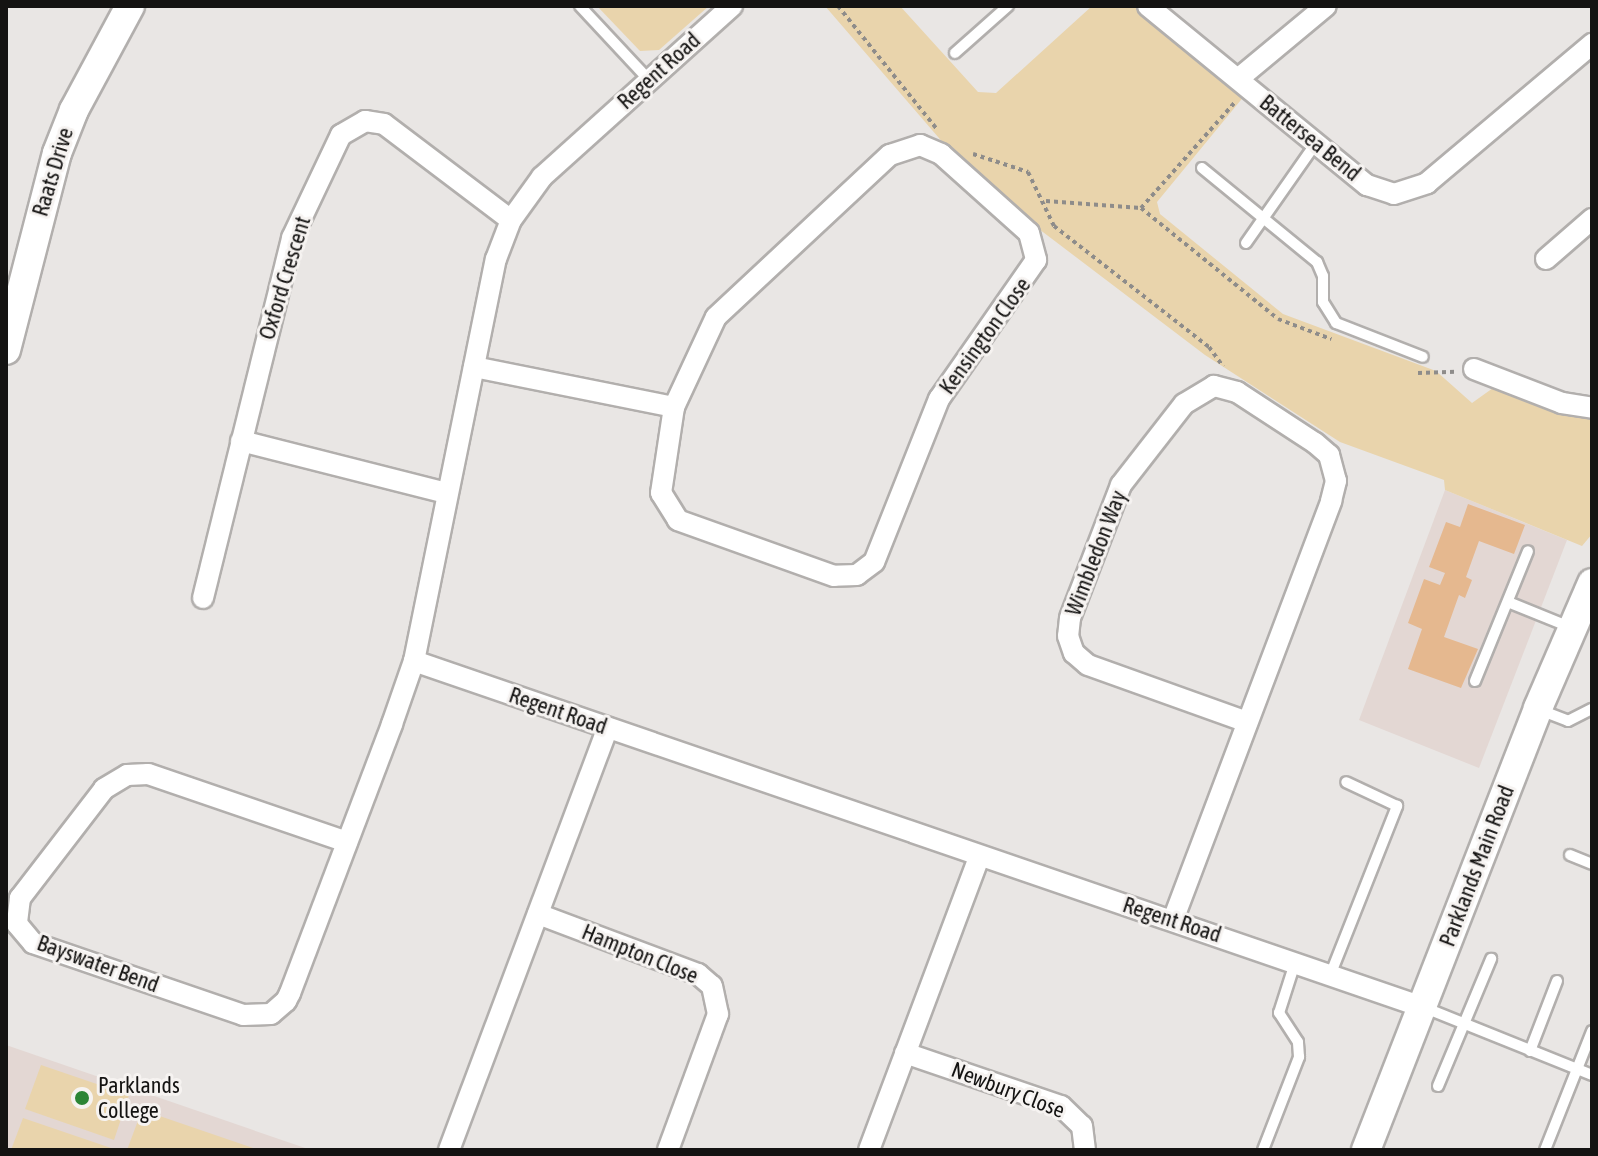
<!DOCTYPE html>
<style>
body{margin:0}
#map{position:relative;width:1598px;height:1156px;overflow:hidden;background:#e9e6e4;font-family:"Asap Condensed",sans-serif}
div>[style]{position:absolute}
.built>*{inset:0;background:#e3d7d3}
.green>*{inset:0;background:#e9d4ac}
.building>*{inset:0;background:#e5b88f}
.path>*{height:4px;margin-top:-2px;transform-origin:0;background:repeating-linear-gradient(90deg,#8e8c8a 0 4px,transparent 0 8px)}
.roads{filter:drop-shadow(2px 0 #b2afad) drop-shadow(-2px 0 #b2afad) drop-shadow(0 2px #b2afad) drop-shadow(0 -2px #b2afad)}
.lane>*{height:10px;margin:-5px;padding:0 5px;transform-origin:5px;border-radius:5px;background:#fff}
.street>*{height:20px;margin:-10px;padding:0 10px;transform-origin:10px;border-radius:10px;background:#fff}
.secondary>*{height:28px;margin:-14px;padding:0 14px;transform-origin:14px;border-radius:14px;background:#fff}
.dots>*{width:22px;height:22px;translate:-50% -50%;box-sizing:border-box;border:4px solid #f6f3f1;border-radius:50%}
span{translate:-50% -50%;white-space:nowrap;text-align:center;line-height:1.15;-webkit-text-stroke:6px #f6f3f1;paint-order:stroke}
.street-label{font-size:22px;color:#141312}
.poi-label{font-size:22px;color:#141312}
.left{translate:0 -50%;text-align:left}
.frame{position:absolute;inset:0;border:8px solid #141312;pointer-events:none}
</style>
<div id="map">
<div class="built">
<i style="clip-path:polygon(1445px 490px,1567px 540px,1479px 768px,1359px 720px)"></i>
<i style="clip-path:polygon(6px 1045px,311px 1150px,6px 1150px)"></i>
</div>
<div class="green">
<i style="clip-path:polygon(597px 6px,709px 6px,659px 50px,640px 51px)"></i>
<i style="clip-path:polygon(825px 6px,900px 6px,978px 92px,996px 93px,1092px 6px,1134px 6px,1245px 95px,1157px 202px,1160px 214px,1283px 314px,1436px 371px,1472px 403px,1493px 388px,1569px 415px,1592px 414px,1592px 534px,1582px 546px,1445px 490px,1444px 480px,1340px 442px,1205px 355px,1035px 226px,951px 152px)"></i>
<i style="clip-path:polygon(41px 1065px,129px 1095px,114px 1140px,25px 1109px)"></i>
<i style="clip-path:polygon(142px 1110px,259px 1150px,127px 1150px)"></i>
<i style="clip-path:polygon(23px 1118px,111px 1148px,111px 1150px,11px 1150px)"></i>
</div>
<div class="building">
<i style="clip-path:polygon(1468px 504px,1525px 525px,1514px 554px,1479px 541px,1466px 577px,1472px 580px,1465px 598px,1459px 595px,1444px 637px,1478px 649px,1461px 688px,1408px 669px,1422px 629px,1408px 623px,1424px 579px,1440px 585px,1445px 573px,1429px 567px,1446px 522px,1460px 527px)"></i>
</div>
<div class="path">
<i style="left:838px;top:6px;width:158px;rotate:51.2deg"></i>
<i style="left:973px;top:154px;width:58px;rotate:18.1deg"></i>
<i style="left:1028px;top:172px;width:60px;rotate:64.3deg"></i>
<i style="left:1054px;top:226px;width:197px;rotate:38deg"></i>
<i style="left:1209px;top:347px;width:24px;rotate:54deg"></i>
<i style="left:1046px;top:201px;width:95px;rotate:4.2deg"></i>
<i style="left:1141px;top:208px;width:142px;rotate:-48.4deg"></i>
<i style="left:1141px;top:208px;width:176px;rotate:39deg"></i>
<i style="left:1278px;top:319px;width:57px;rotate:20.7deg"></i>
<i style="left:1418px;top:373px;width:38px;rotate:-2deg"></i>
</div>
<div class="roads">
<div class="lane">
<i style="left:580px;top:6px;width:101px;rotate:47deg"></i>
<i style="left:955px;top:53px;width:71px;rotate:-41.6deg"></i>
<i style="left:1202px;top:168px;width:149px;rotate:39.3deg"></i>
<i style="left:1317px;top:262px;width:15px;rotate:67deg"></i>
<i style="left:1323px;top:276px;width:26px;rotate:90deg"></i>
<i style="left:1323px;top:302px;width:25px;rotate:58deg"></i>
<i style="left:1336px;top:323px;width:93px;rotate:21.3deg"></i>
<i style="left:1246px;top:243px;width:122px;rotate:-55deg"></i>
<i style="left:1508px;top:602px;width:67px;rotate:22deg"></i>
<i style="left:1475px;top:681px;width:140px;rotate:-67.8deg"></i>
<i style="left:1540px;top:710px;width:30px;rotate:21deg"></i>
<i style="left:1568px;top:721px;width:27px;rotate:-27deg"></i>
<i style="left:1570px;top:855px;width:24px;rotate:22deg"></i>
<i style="left:1331px;top:973px;width:180px;rotate:-68.4deg"></i>
<i style="left:1397px;top:806px;width:56px;rotate:-154.8deg"></i>
<i style="left:1423px;top:1007px;width:182px;rotate:21.9deg"></i>
<i style="left:1530px;top:1051px;width:75px;rotate:-68.9deg"></i>
<i style="left:1438px;top:1086px;width:138px;rotate:-67.3deg"></i>
<i style="left:1263px;top:1150px;width:100px;rotate:-68.8deg"></i>
<i style="left:1299px;top:1057px;width:15px;rotate:-94deg"></i>
<i style="left:1298px;top:1042px;width:35px;rotate:-123deg"></i>
<i style="left:1279px;top:1013px;width:52px;rotate:-72.3deg"></i>
<i style="left:1545px;top:1150px;width:128px;rotate:-68.4deg"></i>
</div>
<div class="street">
<i style="left:1148px;top:6px;width:283px;rotate:39.3deg"></i>
<i style="left:1367px;top:185px;width:28px;rotate:18deg"></i>
<i style="left:1394px;top:194px;width:35px;rotate:-18deg"></i>
<i style="left:1427px;top:183px;width:216px;rotate:-40.1deg"></i>
<i style="left:1238px;top:79px;width:114px;rotate:-39.7deg"></i>
<i style="left:920px;top:145px;width:23px;rotate:23deg"></i>
<i style="left:941px;top:154px;width:118px;rotate:41.9deg"></i>
<i style="left:1029px;top:233px;width:28px;rotate:75deg"></i>
<i style="left:1036px;top:260px;width:169px;rotate:124.9deg"></i>
<i style="left:939px;top:399px;width:175px;rotate:111.7deg"></i>
<i style="left:874px;top:562px;width:21px;rotate:143deg"></i>
<i style="left:857px;top:575px;width:23px;rotate:178deg"></i>
<i style="left:834px;top:576px;width:166px;rotate:-160.3deg"></i>
<i style="left:678px;top:520px;width:32px;rotate:-122deg"></i>
<i style="left:661px;top:493px;width:87px;rotate:-81.4deg"></i>
<i style="left:674px;top:407px;width:99px;rotate:-65deg"></i>
<i style="left:716px;top:317px;width:238px;rotate:-43deg"></i>
<i style="left:890px;top:155px;width:32px;rotate:-18deg"></i>
<i style="left:1546px;top:259px;width:61px;rotate:-41deg"></i>
<i style="left:474px;top:367px;width:204px;rotate:11.3deg"></i>
<i style="left:1474px;top:369px;width:94px;rotate:21.1deg"></i>
<i style="left:1562px;top:403px;width:30px;rotate:9deg"></i>
<i style="left:241px;top:441px;width:212px;rotate:14.2deg"></i>
<i style="left:203px;top:598px;width:371px;rotate:-76.1deg"></i>
<i style="left:292px;top:238px;width:114px;rotate:-64.6deg"></i>
<i style="left:341px;top:135px;width:28px;rotate:-30deg"></i>
<i style="left:365px;top:121px;width:19px;rotate:9deg"></i>
<i style="left:384px;top:124px;width:159px;rotate:37.1deg"></i>
<i style="left:414px;top:661px;width:1066px;rotate:18.94deg"></i>
<i style="left:347px;top:842px;width:210px;rotate:-161.1deg"></i>
<i style="left:148px;top:774px;width:21px;rotate:177deg"></i>
<i style="left:127px;top:775px;width:27px;rotate:149deg"></i>
<i style="left:104px;top:789px;width:138px;rotate:127.6deg"></i>
<i style="left:20px;top:898px;width:26px;rotate:97deg"></i>
<i style="left:17px;top:924px;width:25px;rotate:50deg"></i>
<i style="left:33px;top:943px;width:222px;rotate:18.9deg"></i>
<i style="left:243px;top:1015px;width:28px;rotate:-2deg"></i>
<i style="left:271px;top:1014px;width:20px;rotate:-41deg"></i>
<i style="left:286px;top:1001px;width:9px;rotate:-63deg"></i>
<i style="left:290px;top:993px;width:288px;rotate:-69.2deg"></i>
<i style="left:392px;top:724px;width:67px;rotate:-70.8deg"></i>
<i style="left:414px;top:661px;width:410px;rotate:-78.5deg"></i>
<i style="left:496px;top:259px;width:42px;rotate:-69deg"></i>
<i style="left:511px;top:220px;width:53px;rotate:-54.2deg"></i>
<i style="left:542px;top:177px;width:256px;rotate:-42deg"></i>
<i style="left:538px;top:914px;width:171px;rotate:20.6deg"></i>
<i style="left:698px;top:974px;width:18px;rotate:41deg"></i>
<i style="left:712px;top:986px;width:29px;rotate:78deg"></i>
<i style="left:718px;top:1014px;width:145px;rotate:110.2deg"></i>
<i style="left:1173px;top:920px;width:448px;rotate:-69.3deg"></i>
<i style="left:1331px;top:501px;width:21px;rotate:-76deg"></i>
<i style="left:1336px;top:481px;width:27px;rotate:-105deg"></i>
<i style="left:1329px;top:455px;width:18px;rotate:-139deg"></i>
<i style="left:1315px;top:443px;width:93px;rotate:-146.8deg"></i>
<i style="left:1237px;top:392px;width:24px;rotate:-165deg"></i>
<i style="left:1214px;top:386px;width:35px;rotate:149deg"></i>
<i style="left:1184px;top:404px;width:103px;rotate:127.9deg"></i>
<i style="left:1121px;top:485px;width:142px;rotate:111deg"></i>
<i style="left:1070px;top:618px;width:18px;rotate:96deg"></i>
<i style="left:1068px;top:636px;width:18px;rotate:71deg"></i>
<i style="left:1074px;top:653px;width:18px;rotate:41deg"></i>
<i style="left:1088px;top:665px;width:169px;rotate:19.7deg"></i>
<i style="left:905px;top:1053px;width:165px;rotate:18.8deg"></i>
<i style="left:1061px;top:1106px;width:29px;rotate:44deg"></i>
<i style="left:1082px;top:1126px;width:24px;rotate:83deg"></i>
<i style="left:449px;top:1150px;width:451px;rotate:-69.4deg"></i>
<i style="left:869px;top:1150px;width:313px;rotate:-69.4deg"></i>
</div>
<div class="secondary">
<i style="left:6px;top:350px;width:203px;rotate:-75.5deg"></i>
<i style="left:57px;top:153px;width:46px;rotate:-68.4deg"></i>
<i style="left:74px;top:110px;width:118px;rotate:-61.7deg"></i>
<i style="left:1366px;top:1150px;width:474px;rotate:-68.7deg"></i>
<i style="left:1538px;top:708px;width:136px;rotate:-66.6deg"></i>
</div>
</div>
<div class="dots">
<i style="left:82px;top:1098px;background:#2c8535"></i>
</div>
<div class="street-label">
<span style="left:659px;top:71px;rotate:-42deg">Regent Road</span>
<span style="left:1310px;top:138px;rotate:39deg">Battersea Bend</span>
<span style="left:53px;top:172px;rotate:-73deg">Raats Drive</span>
<span style="left:285px;top:278px;rotate:-73deg">Oxford Crescent</span>
<span style="left:985px;top:336px;rotate:-54deg">Kensington Close</span>
<span style="left:1096px;top:553px;rotate:-69deg">Wimbledon Way</span>
<span style="left:558px;top:711px;rotate:19deg">Regent Road</span>
<span style="left:1477px;top:866px;rotate:-69deg">Parklands Main Road</span>
<span style="left:1172px;top:920px;rotate:18deg">Regent Road</span>
<span style="left:640px;top:954px;rotate:22deg">Hampton Close</span>
<span style="left:98px;top:964px;rotate:20deg">Bayswater Bend</span>
<span style="left:1008px;top:1090px;rotate:21deg">Newbury Close</span>
</div>
<div class="poi-label">
<span class="left" style="left:98px;top:1098px">Parklands<br>College</span>
</div>
<div class="frame"></div>
</div>
